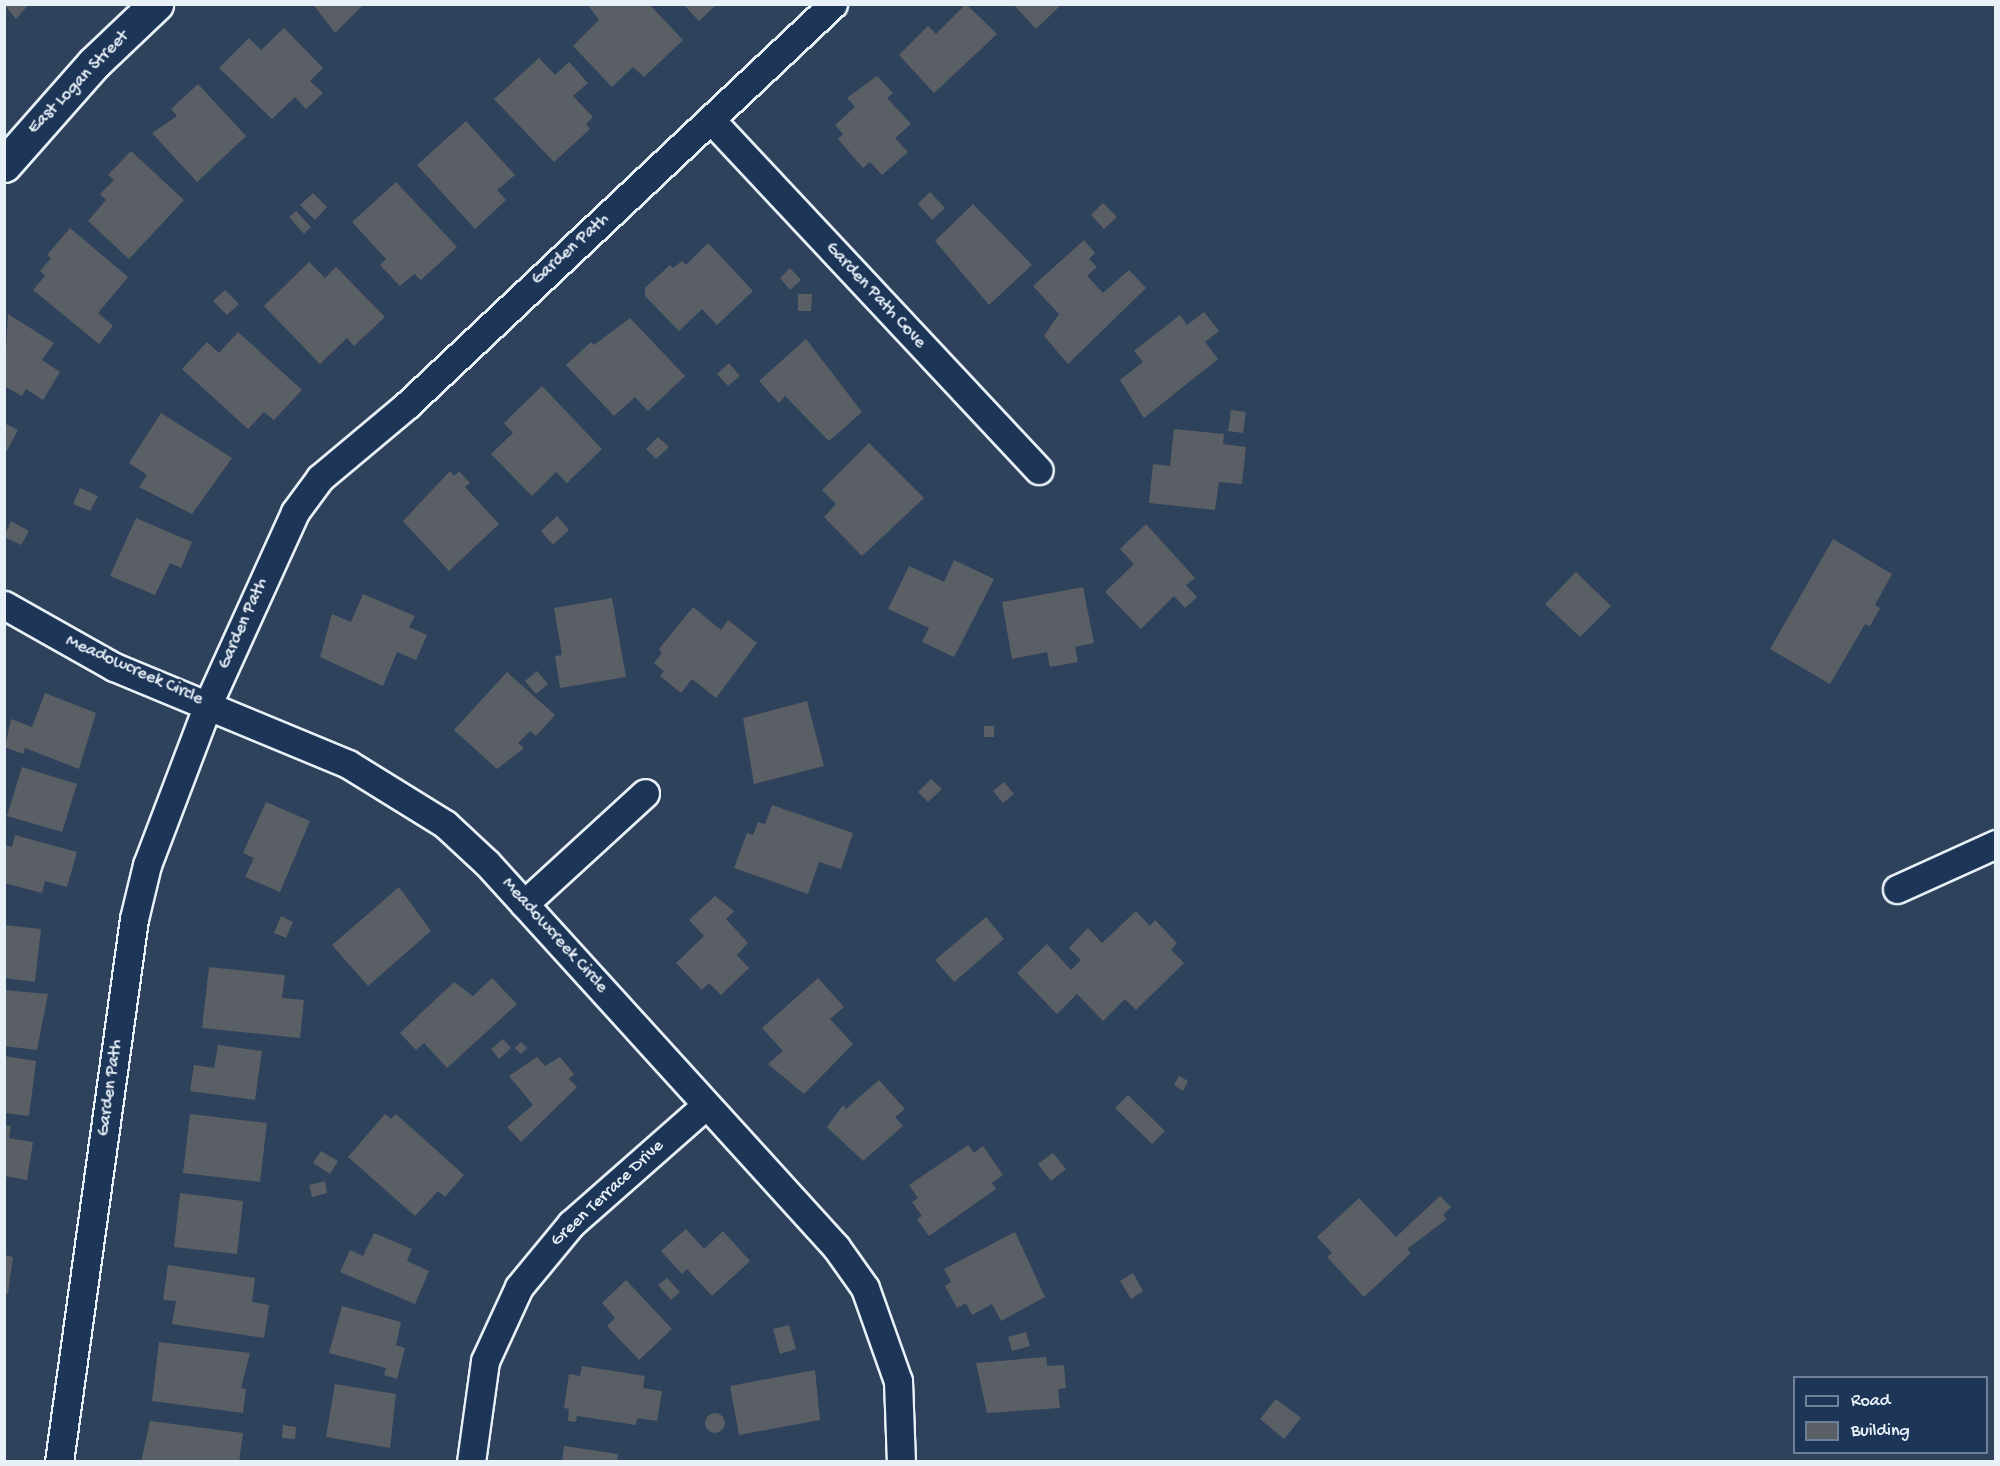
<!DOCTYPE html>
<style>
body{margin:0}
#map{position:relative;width:2000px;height:1466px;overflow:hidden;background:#2f425b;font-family:"Gochi Hand",sans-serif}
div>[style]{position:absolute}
.building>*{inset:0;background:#5a5f65}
.round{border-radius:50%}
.roads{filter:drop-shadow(2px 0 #e8f1f8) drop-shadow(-2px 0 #e8f1f8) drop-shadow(0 2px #e8f1f8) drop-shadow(0 -2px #e8f1f8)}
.minor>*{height:27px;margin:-13.5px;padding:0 13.5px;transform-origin:13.5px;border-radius:13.5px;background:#1d3557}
.tertiary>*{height:33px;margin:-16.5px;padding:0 16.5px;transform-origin:16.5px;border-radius:16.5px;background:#1d3557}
span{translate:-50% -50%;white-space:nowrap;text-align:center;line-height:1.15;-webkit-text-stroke:4.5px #1d3557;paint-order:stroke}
.street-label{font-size:18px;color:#e8f1f8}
.frame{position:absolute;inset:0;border:6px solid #e8f1f8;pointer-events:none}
.legend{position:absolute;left:1793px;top:1376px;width:195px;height:78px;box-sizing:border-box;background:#1d3557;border:2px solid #6e8097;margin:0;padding:8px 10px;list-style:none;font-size:18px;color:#e8f1f8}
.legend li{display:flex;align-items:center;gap:12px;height:30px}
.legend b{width:30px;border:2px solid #6e8097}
</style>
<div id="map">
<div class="building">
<i style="clip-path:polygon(4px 4px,29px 4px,16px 19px)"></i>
<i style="clip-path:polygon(313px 4px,364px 4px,335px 33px)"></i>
<i style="clip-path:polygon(587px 4px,649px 4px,683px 40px,644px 77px,633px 67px,612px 87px,573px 46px,599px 20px)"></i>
<i style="clip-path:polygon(683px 4px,717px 4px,699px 21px)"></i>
<i style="clip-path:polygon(966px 4px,997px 34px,934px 93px,899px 55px,928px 26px,936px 34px)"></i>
<i style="clip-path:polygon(1013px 4px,1062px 4px,1036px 29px)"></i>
<i style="clip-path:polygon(284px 28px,323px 68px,310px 81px,323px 93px,306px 109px,295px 97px,272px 119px,219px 68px,249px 38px,261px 50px)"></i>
<i style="clip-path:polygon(539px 58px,555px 75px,569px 62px,588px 83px,573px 96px,593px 117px,586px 124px,590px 129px,554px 162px,494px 99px)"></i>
<i style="clip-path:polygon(877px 76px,893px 93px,887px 98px,911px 124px,895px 138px,908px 152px,882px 175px,870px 162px,863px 168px,838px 139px,843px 134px,835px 125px,855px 107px,847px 98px)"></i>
<i style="clip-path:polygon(198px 84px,246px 136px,197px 182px,152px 133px,177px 116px,171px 109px)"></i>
<i style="clip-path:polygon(466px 121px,515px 175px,497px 190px,506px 200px,475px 229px,417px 165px)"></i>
<i style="clip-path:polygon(131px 151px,184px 200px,129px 259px,88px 221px,106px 200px,100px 194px,114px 180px,108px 175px)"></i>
<i style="clip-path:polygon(396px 182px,457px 247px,421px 280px,414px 274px,400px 286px,380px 265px,386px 259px,352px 222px)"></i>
<i style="clip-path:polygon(930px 192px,945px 208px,932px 220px,918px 204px)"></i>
<i style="clip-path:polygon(313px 193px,327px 207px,315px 220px,300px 205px)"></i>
<i style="clip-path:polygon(1103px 203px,1117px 217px,1104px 229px,1091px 215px)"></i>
<i style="clip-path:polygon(973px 204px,1032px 265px,989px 305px,935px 241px)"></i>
<i style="clip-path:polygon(296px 211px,311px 227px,304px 234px,289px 217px)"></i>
<i style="clip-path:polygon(70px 228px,128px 277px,98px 313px,113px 326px,99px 344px,33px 290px,45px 276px,40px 271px,51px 258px,47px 255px)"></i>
<i style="clip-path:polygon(1084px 240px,1095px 253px,1089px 259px,1097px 267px,1087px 276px,1103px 293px,1129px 270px,1146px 288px,1068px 364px,1044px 336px,1059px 314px,1033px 286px)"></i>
<i style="clip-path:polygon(708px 243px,753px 291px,717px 325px,702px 309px,679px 331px,645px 296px,645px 288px,670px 265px,673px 268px,682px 261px,686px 265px)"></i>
<i style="clip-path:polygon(309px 262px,325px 278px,336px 267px,385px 317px,354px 346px,347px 338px,320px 364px,264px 306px)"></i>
<i style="clip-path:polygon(790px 268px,801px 280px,790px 290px,780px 278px)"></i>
<i style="clip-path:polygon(225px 290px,239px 304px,227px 315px,213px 301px)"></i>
<i style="clip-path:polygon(798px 294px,812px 294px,811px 311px,798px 311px)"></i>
<i style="clip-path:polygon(1204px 312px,1219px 331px,1205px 342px,1218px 359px,1144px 418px,1120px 380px,1143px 362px,1134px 351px,1180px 315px,1187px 325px)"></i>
<i style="clip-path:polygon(8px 314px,54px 343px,42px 360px,60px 372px,43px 400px,26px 389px,22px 396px,4px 386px)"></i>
<i style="clip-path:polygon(630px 318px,685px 376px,648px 411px,635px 397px,614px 416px,566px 365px,591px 342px,594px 345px)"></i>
<i style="clip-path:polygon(238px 332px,302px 390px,274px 420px,264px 412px,248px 429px,182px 369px,207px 342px,219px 353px)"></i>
<i style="clip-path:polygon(806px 339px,862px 412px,829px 441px,785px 396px,779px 403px,759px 381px)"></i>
<i style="clip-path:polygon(729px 363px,740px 376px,728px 386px,717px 374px)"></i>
<i style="clip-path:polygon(542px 386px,602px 449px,567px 483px,556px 472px,532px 496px,491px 454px,513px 433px,504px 423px)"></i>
<i style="clip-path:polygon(1231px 410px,1246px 412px,1243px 433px,1228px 431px)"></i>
<i style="clip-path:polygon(161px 413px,232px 458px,192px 514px,139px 487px,147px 475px,129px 463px)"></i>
<i style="clip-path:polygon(4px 423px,18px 430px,4px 456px)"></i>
<i style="clip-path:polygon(1174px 429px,1224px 434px,1223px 444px,1246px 447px,1242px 484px,1219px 482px,1215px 510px,1149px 503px,1153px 464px,1170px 466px)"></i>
<i style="clip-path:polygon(658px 437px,669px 447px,656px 459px,646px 449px)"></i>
<i style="clip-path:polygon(869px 443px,924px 498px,862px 556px,824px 517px,836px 504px,822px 490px)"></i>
<i style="clip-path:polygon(450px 471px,454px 476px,459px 471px,470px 483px,465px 487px,499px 524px,449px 571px,403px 521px)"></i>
<i style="clip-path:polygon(80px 488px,98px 496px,90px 511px,73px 504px)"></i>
<i style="clip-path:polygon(557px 516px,569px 530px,553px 545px,541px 531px)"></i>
<i style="clip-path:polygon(136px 518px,192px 542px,181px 568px,170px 563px,155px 595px,110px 576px)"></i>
<i style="clip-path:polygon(11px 521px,29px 531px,21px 545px,4px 537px)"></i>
<i style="clip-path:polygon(1146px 524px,1195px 578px,1186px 585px,1197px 597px,1185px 608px,1174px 596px,1141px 629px,1105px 592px,1134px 564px,1120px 549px)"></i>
<i style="clip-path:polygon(1833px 539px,1892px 574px,1875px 605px,1880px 608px,1870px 626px,1865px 624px,1830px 684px,1770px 649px)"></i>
<i style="clip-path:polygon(954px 560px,994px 579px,954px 657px,922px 642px,929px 628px,888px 609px,909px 566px,944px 582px)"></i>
<i style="clip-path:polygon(1576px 572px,1611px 606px,1580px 637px,1545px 604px)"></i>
<i style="clip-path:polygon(1083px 587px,1094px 643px,1075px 647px,1078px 662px,1050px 667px,1047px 652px,1012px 659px,1002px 602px)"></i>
<i style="clip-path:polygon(363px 594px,415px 616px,409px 627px,427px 635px,416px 660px,397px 652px,383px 686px,320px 657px,332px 614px,351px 622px)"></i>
<i style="clip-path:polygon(612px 598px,626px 677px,560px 688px,555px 656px,562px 655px,554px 608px)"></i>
<i style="clip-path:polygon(693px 607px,721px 630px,728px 620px,757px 643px,716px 698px,692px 679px,681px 693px,660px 676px,664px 671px,654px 663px,662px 653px,659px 649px)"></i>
<i style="clip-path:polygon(537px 671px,548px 684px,536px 694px,525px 681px)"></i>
<i style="clip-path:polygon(507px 672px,555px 715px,536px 736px,530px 731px,518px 743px,524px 748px,497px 769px,454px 730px)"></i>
<i style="clip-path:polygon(45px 693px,96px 713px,79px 769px,25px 748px,23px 754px,5px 747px,11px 719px,32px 727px)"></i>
<i style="clip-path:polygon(807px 701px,824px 766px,754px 784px,743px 718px)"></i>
<i style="clip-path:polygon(984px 726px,994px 726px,994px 737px,984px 737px)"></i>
<i style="clip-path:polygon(22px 767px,77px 784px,62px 832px,7px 816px)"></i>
<i style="clip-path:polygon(931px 779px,942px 789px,928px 802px,918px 792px)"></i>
<i style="clip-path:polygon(1004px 782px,1014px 794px,1003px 803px,993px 791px)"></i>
<i style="clip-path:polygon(266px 802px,310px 821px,280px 892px,245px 877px,254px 858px,243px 853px)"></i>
<i style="clip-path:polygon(772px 805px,853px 833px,841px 869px,819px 862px,808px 894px,734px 868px,747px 833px,753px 835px,758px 822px,765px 824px)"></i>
<i style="clip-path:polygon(15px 835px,77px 852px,67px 887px,45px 881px,42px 893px,4px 883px,4px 845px,12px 847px)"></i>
<i style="clip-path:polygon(399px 887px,431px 931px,368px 986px,332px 945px)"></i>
<i style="clip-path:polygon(715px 896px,734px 911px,726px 919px,748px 943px,737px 955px,749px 968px,721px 995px,709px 983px,702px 990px,676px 963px,704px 936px,689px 920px)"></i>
<i style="clip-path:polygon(1136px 911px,1150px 926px,1155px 920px,1177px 943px,1171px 950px,1184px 963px,1136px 1010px,1125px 999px,1103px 1021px,1077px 994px,1057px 1014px,1017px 973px,1047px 944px,1071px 970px,1081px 960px,1069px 948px,1088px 928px,1102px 943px)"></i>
<i style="clip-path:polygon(281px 916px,293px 922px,286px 938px,274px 933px)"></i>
<i style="clip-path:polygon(986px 917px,1004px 939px,954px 982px,935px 960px)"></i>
<i style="clip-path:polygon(4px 925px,41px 929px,35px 982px,4px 978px)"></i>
<i style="clip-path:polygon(209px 967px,285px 975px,282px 998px,304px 1000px,300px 1038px,202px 1028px)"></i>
<i style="clip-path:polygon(492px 978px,517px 1004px,447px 1068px,424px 1043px,416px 1050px,400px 1033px,454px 982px,473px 996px)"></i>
<i style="clip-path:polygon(818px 978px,844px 1007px,830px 1019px,853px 1044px,804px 1094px,768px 1064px,783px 1051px,762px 1028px)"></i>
<i style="clip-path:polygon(4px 990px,48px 994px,37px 1050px,4px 1046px)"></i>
<i style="clip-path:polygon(503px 1039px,511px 1048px,499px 1059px,491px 1049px)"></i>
<i style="clip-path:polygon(521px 1042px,527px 1048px,521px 1054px,515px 1048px)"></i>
<i style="clip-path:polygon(218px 1045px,262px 1051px,255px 1100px,190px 1091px,194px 1065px,214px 1068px)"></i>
<i style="clip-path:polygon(4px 1056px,36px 1061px,29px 1116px,4px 1113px)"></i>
<i style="clip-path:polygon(537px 1057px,545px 1066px,560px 1057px,574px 1074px,569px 1079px,577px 1087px,521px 1142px,507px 1127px,533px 1105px,509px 1076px)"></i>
<i style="clip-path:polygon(1179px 1076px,1188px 1081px,1183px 1091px,1174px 1085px)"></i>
<i style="clip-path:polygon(879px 1080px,905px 1109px,895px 1117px,903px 1126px,863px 1161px,827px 1127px,843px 1105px,846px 1109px)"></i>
<i style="clip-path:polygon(1128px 1095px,1165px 1131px,1152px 1144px,1115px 1108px)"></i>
<i style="clip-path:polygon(190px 1114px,267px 1123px,260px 1182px,183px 1173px)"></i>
<i style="clip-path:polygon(385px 1114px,391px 1119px,396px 1114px,464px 1175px,445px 1197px,438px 1191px,415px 1216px,348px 1157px)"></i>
<i style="clip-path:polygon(4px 1125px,11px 1126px,9px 1138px,33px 1142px,27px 1180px,4px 1176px)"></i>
<i style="clip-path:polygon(968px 1145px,974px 1153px,983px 1146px,1003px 1175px,992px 1183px,996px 1189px,929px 1236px,917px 1219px,922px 1216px,912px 1202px,918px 1198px,909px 1185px)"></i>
<i style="clip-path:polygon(321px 1151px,338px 1161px,330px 1174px,313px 1163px)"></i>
<i style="clip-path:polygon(1053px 1153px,1066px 1169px,1051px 1181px,1038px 1164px)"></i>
<i style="clip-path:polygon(325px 1181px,327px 1193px,312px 1197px,309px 1185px)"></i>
<i style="clip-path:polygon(180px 1193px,243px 1201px,237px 1254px,174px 1247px)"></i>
<i style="clip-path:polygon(1440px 1196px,1451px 1207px,1443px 1215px,1447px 1219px,1407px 1249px,1411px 1253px,1364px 1297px,1327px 1257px,1332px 1253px,1317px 1237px,1359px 1198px,1396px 1237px)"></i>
<i style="clip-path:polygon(686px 1229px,704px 1249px,723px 1231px,750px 1261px,712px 1296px,687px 1269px,682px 1274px,661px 1251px)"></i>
<i style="clip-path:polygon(1015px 1232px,1045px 1297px,1001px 1321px,992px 1304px,972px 1315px,966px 1303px,957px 1308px,945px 1286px,951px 1282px,944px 1269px)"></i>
<i style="clip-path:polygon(374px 1233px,412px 1249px,407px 1261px,429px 1271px,415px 1304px,340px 1272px,350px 1250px,363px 1256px)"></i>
<i style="clip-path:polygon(4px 1255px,13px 1257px,8px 1294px,4px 1293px)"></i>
<i style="clip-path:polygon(168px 1265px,255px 1278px,252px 1302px,269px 1305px,264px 1338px,172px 1324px,176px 1301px,163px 1300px)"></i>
<i style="clip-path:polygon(1133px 1273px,1143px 1291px,1131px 1299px,1120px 1281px)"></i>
<i style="clip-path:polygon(667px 1278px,680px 1292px,671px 1300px,658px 1285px)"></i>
<i style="clip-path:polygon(626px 1280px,672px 1329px,639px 1360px,607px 1326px,615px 1318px,602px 1303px)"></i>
<i style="clip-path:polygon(342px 1306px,401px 1322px,396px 1345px,405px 1348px,397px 1379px,384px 1375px,386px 1368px,329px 1353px)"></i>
<i style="clip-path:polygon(789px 1325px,796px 1349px,780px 1354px,773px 1329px)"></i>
<i style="clip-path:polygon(1026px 1332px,1030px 1346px,1012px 1351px,1008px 1337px)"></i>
<i style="clip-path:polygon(159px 1342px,250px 1353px,241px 1388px,246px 1389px,243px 1413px,152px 1401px)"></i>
<i style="clip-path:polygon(1046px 1357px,1047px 1366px,1064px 1365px,1066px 1388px,1058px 1389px,1060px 1408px,987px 1413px,976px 1363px)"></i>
<i style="clip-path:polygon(582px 1366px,645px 1376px,643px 1388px,662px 1391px,657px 1421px,637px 1418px,636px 1425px,577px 1416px,576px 1422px,568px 1421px,569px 1409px,564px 1408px,569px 1374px,580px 1376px)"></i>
<i style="clip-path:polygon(815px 1370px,820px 1420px,739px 1435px,730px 1386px)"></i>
<i style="clip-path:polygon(335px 1384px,396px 1394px,390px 1448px,326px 1437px)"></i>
<i style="clip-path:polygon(1276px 1399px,1301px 1418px,1284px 1439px,1260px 1419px)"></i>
<i class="round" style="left:705px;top:1413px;width:20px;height:20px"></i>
<i style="clip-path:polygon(150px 1421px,243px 1433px,239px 1462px,141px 1462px)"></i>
<i style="clip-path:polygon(283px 1425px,296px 1427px,295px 1439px,282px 1438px)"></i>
<i style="clip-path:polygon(564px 1446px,618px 1454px,617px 1462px,562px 1462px)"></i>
</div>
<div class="roads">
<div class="minor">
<i style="left:712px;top:121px;width:478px;rotate:46.9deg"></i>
<i style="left:4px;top:605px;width:126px;rotate:29.4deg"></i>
<i style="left:114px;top:667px;width:253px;rotate:22.5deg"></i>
<i style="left:348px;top:764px;width:114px;rotate:31.7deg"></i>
<i style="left:445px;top:824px;width:57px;rotate:42.9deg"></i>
<i style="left:487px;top:863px;width:519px;rotate:47.73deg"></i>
<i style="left:836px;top:1247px;width:50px;rotate:54.7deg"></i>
<i style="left:865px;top:1288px;width:99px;rotate:70.5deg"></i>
<i style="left:898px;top:1381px;width:81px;rotate:87.9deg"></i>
<i style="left:1897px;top:889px;width:109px;rotate:-24.4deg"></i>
<i style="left:524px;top:904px;width:164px;rotate:-42.5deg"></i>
<i style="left:59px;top:1462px;width:548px;rotate:-82.14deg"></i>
<i style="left:134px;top:919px;width:56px;rotate:-76.5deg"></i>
<i style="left:147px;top:865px;width:172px;rotate:-69.2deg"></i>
<i style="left:208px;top:704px;width:211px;rotate:-65.6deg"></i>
<i style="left:295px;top:512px;width:42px;rotate:-53.7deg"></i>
<i style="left:320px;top:478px;width:114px;rotate:-40deg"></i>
<i style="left:407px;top:405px;width:585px;rotate:-43.27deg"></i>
<i style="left:471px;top:1462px;width:102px;rotate:-82.1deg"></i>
<i style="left:485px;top:1361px;width:81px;rotate:-65.3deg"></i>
<i style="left:519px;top:1287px;width:82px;rotate:-50.5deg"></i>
<i style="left:571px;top:1224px;width:180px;rotate:-41.4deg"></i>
</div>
<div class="tertiary">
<i style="left:4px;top:165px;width:136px;rotate:-48.6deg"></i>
<i style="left:94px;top:63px;width:86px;rotate:-43.6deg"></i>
</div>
</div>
<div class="street-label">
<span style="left:79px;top:83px;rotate:-46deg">East Logan Street</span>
<span style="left:571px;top:250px;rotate:-42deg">Garden Path</span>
<span style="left:875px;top:296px;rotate:47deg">Garden Path Cove</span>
<span style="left:244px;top:624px;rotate:-66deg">Garden Path</span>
<span style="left:134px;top:671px;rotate:24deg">Meadowcreek Circle</span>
<span style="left:554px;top:936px;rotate:48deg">Meadowcreek Circle</span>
<span style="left:111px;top:1088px;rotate:-82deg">Garden Path</span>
<span style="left:608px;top:1194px;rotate:-43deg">Green Terrace Drive</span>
</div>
<div class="frame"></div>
<ul class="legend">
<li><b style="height:8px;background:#1d3557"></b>Road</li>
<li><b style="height:16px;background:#5a5f65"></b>Building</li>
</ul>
</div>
